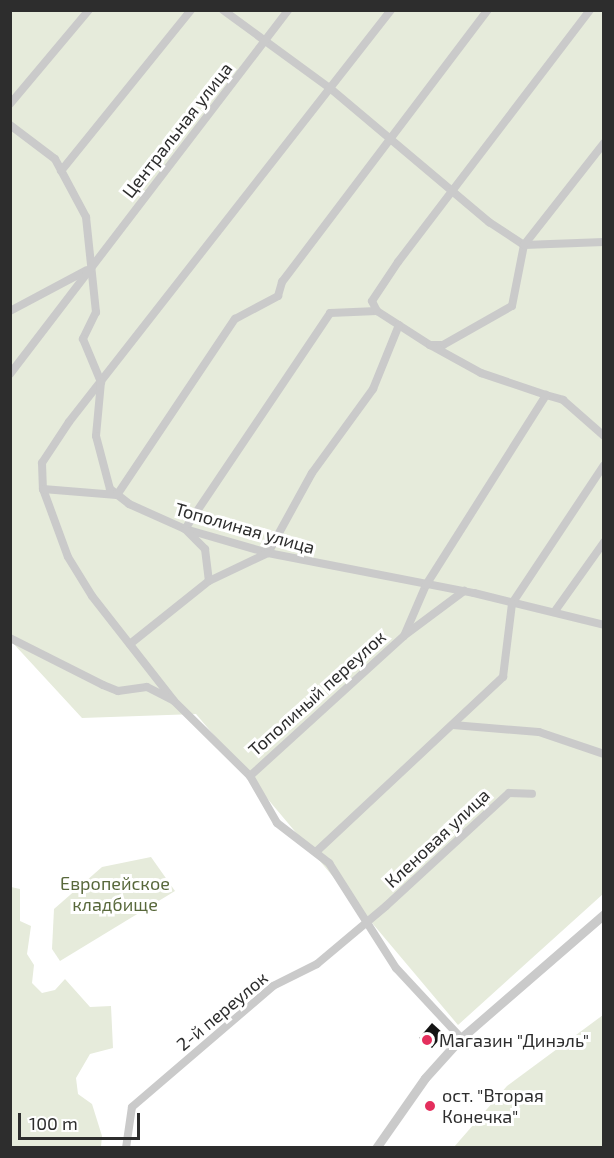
<!DOCTYPE html>
<meta charset="utf-8">
<style>
body{margin:0}
#map{position:relative;width:614px;height:1158px;overflow:hidden;background:#fff;font-family:"Exo 2",sans-serif}
div>[style]{position:absolute}
.green>*{inset:0;background:#e6ebdb}
.building>*{inset:0;background:#141414}
.minor>*{height:8px;margin:-4px;padding:0 4px;transform-origin:4px;border-radius:4px;background:#cacaca}
.tertiary>*{height:9px;margin:-4.5px;padding:0 4.5px;transform-origin:4.5px;border-radius:4.5px;background:#cacaca}
.dots>*{width:16px;height:16px;translate:-50% -50%;box-sizing:border-box;border:3px solid #fff;border-radius:50%}
span{translate:-50% -50%;white-space:nowrap;text-align:center;line-height:1.15;-webkit-text-stroke:6px #fff;paint-order:stroke}
.street-label{font-size:18px;color:#2d2d2d}
.park-label{font-size:18px;color:#58683b}
.poi-label{font-size:18px;color:#2d2d2d}
.left{translate:0 -50%;text-align:left}
.frame{position:absolute;inset:0;border:12px solid #2d2d2d;pointer-events:none}
.scale{position:absolute;left:18px;top:1113px;width:122px;height:27px;box-sizing:border-box;border:3px solid #2d2d2d;border-top:0;padding-left:8px;font-size:18px;line-height:21px;white-space:nowrap;color:#2d2d2d;-webkit-text-stroke:4px #fff;paint-order:stroke}
</style>
<div id="map">
<div class="green">
<i style="clip-path:polygon(11px 11px,603px 11px,603px 894px,458px 1025px,196px 714px,82px 718px,11px 641px)"></i>
<i style="clip-path:polygon(151px 857px,175px 891px,60px 961px,52px 949px,54px 909px,102px 867px)"></i>
<i style="clip-path:polygon(11px 887px,20px 889px,20px 921px,31px 926px,27px 954px,34px 965px,32px 983px,42px 993px,55px 990px,65px 979px,90px 1007px,111px 1006px,113px 1048px,90px 1054px,76px 1078px,78px 1094px,92px 1104px,102px 1136px,101px 1147px,11px 1147px)"></i>
<i style="clip-path:polygon(603px 1015px,603px 1147px,454px 1147px,507px 1086px)"></i>
</div>
<div class="building">
<i style="clip-path:polygon(432px 1023px,444px 1034px,432px 1048px,419px 1038px)"></i>
</div>
<div class="minor">
<i style="left:223px;top:10px;width:134px;rotate:36.2deg"></i>
<i style="left:331px;top:89px;width:207px;rotate:40.1deg"></i>
<i style="left:489px;top:222px;width:42px;rotate:33.3deg"></i>
<i style="left:524px;top:245px;width:80px;rotate:-2.1deg"></i>
<i style="left:391px;top:10px;width:523px;rotate:128.01deg"></i>
<i style="left:69px;top:422px;width:49px;rotate:123.4deg"></i>
<i style="left:42px;top:463px;width:26px;rotate:88deg"></i>
<i style="left:43px;top:489px;width:72px;rotate:69.8deg"></i>
<i style="left:68px;top:557px;width:46px;rotate:58.4deg"></i>
<i style="left:92px;top:596px;width:133px;rotate:52deg"></i>
<i style="left:174px;top:701px;width:107px;rotate:44.6deg"></i>
<i style="left:250px;top:776px;width:54px;rotate:60.1deg"></i>
<i style="left:277px;top:823px;width:66px;rotate:37.6deg"></i>
<i style="left:329px;top:863px;width:125px;rotate:57.5deg"></i>
<i style="left:396px;top:968px;width:96px;rotate:47.1deg"></i>
<i style="left:10px;top:104px;width:123px;rotate:-50deg"></i>
<i style="left:10px;top:125px;width:56px;rotate:37.1deg"></i>
<i style="left:55px;top:159px;width:66px;rotate:61.9deg"></i>
<i style="left:86px;top:217px;width:96px;rotate:84deg"></i>
<i style="left:96px;top:312px;width:30px;rotate:116deg"></i>
<i style="left:83px;top:339px;width:47px;rotate:67.3deg"></i>
<i style="left:101px;top:382px;width:54px;rotate:95.3deg"></i>
<i style="left:96px;top:436px;width:55px;rotate:75.2deg"></i>
<i style="left:110px;top:489px;width:24px;rotate:38deg"></i>
<i style="left:129px;top:504px;width:61px;rotate:24.1deg"></i>
<i style="left:185px;top:529px;width:86px;rotate:16.1deg"></i>
<i style="left:268px;top:553px;width:210px;rotate:11deg"></i>
<i style="left:474px;top:593px;width:134px;rotate:13.8deg"></i>
<i style="left:61px;top:171px;width:207px;rotate:-51.1deg"></i>
<i style="left:10px;top:311px;width:87px;rotate:-28deg"></i>
<i style="left:377px;top:311px;width:63px;rotate:32.7deg"></i>
<i style="left:430px;top:345px;width:13px"></i>
<i style="left:443px;top:345px;width:79px;rotate:-29.5deg"></i>
<i style="left:512px;top:306px;width:62px;rotate:-78.9deg"></i>
<i style="left:524px;top:245px;width:130px;rotate:-51.9deg"></i>
<i style="left:10px;top:374px;width:458px;rotate:-52.6deg"></i>
<i style="left:546px;top:395px;width:18px;rotate:16deg"></i>
<i style="left:563px;top:400px;width:55px;rotate:41.3deg"></i>
<i style="left:43px;top:489px;width:74px;rotate:4.6deg"></i>
<i style="left:117px;top:495px;width:212px;rotate:-56.2deg"></i>
<i style="left:235px;top:319px;width:49px;rotate:-28.1deg"></i>
<i style="left:278px;top:296px;width:15px;rotate:-74deg"></i>
<i style="left:282px;top:282px;width:341px;rotate:-52.9deg"></i>
<i style="left:185px;top:529px;width:260px;rotate:-56.1deg"></i>
<i style="left:330px;top:313px;width:47px;rotate:-2.4deg"></i>
<i style="left:377px;top:311px;width:11px;rotate:-117deg"></i>
<i style="left:372px;top:301px;width:47px;rotate:-56.3deg"></i>
<i style="left:398px;top:262px;width:317px;rotate:-52.7deg"></i>
<i style="left:186px;top:530px;width:27px;rotate:45deg"></i>
<i style="left:205px;top:549px;width:32px;rotate:83deg"></i>
<i style="left:268px;top:553px;width:91px;rotate:-61.2deg"></i>
<i style="left:312px;top:473px;width:104px;rotate:-54deg"></i>
<i style="left:373px;top:389px;width:69px;rotate:-67.9deg"></i>
<i style="left:513px;top:602px;width:164px;rotate:-56.4deg"></i>
<i style="left:555px;top:611px;width:85px;rotate:-54.6deg"></i>
<i style="left:405px;top:635px;width:74px;rotate:-36.7deg"></i>
<i style="left:10px;top:638px;width:104px;rotate:26.8deg"></i>
<i style="left:103px;top:685px;width:16px;rotate:22deg"></i>
<i style="left:118px;top:691px;width:29px;rotate:-8deg"></i>
<i style="left:147px;top:687px;width:29px;rotate:27deg"></i>
<i style="left:130px;top:644px;width:101px;rotate:-38.6deg"></i>
<i style="left:209px;top:581px;width:65px;rotate:-25.4deg"></i>
<i style="left:453px;top:725px;width:86px;rotate:4.7deg"></i>
<i style="left:539px;top:732px;width:69px;rotate:18.7deg"></i>
<i style="left:250px;top:776px;width:208px;rotate:-42.3deg"></i>
<i style="left:404px;top:636px;width:56px;rotate:-66.7deg"></i>
<i style="left:426px;top:585px;width:225px;rotate:-57.7deg"></i>
<i style="left:546px;top:395px;width:69px;rotate:-161.3deg"></i>
<i style="left:481px;top:373px;width:58px;rotate:-151.2deg"></i>
<i style="left:317px;top:851px;width:255px;rotate:-43.1deg"></i>
<i style="left:503px;top:677px;width:74px;rotate:-83deg"></i>
<i style="left:126px;top:1148px;width:41px;rotate:-81.7deg"></i>
<i style="left:132px;top:1107px;width:186px;rotate:-40.6deg"></i>
<i style="left:273px;top:986px;width:49px;rotate:-26.6deg"></i>
<i style="left:317px;top:964px;width:90px;rotate:-40deg"></i>
<i style="left:386px;top:906px;width:167px;rotate:-42.6deg"></i>
<i style="left:509px;top:793px;width:23px;rotate:2deg"></i>
</div>
<div class="tertiary">
<i style="left:376px;top:1148px;width:85px;rotate:-55deg"></i>
<i style="left:425px;top:1078px;width:54px;rotate:-48deg"></i>
<i style="left:461px;top:1038px;width:189px;rotate:-40.9deg"></i>
</div>
<div class="dots">
<i style="left:427px;top:1040px;background:#e42f5d"></i>
<i style="left:430px;top:1106px;background:#e42f5d"></i>
</div>
<div class="street-label">
<span style="left:177px;top:130px;rotate:-52deg">Центральная улица</span>
<span style="left:245px;top:528px;rotate:16deg">Тополиная улица</span>
<span style="left:317px;top:693px;rotate:-42deg">Тополиный переулок</span>
<span style="left:437px;top:838px;rotate:-43deg">Кленовая улица</span>
<span style="left:222px;top:1011px;rotate:-40deg">2-й переулок</span>
</div>
<div class="park-label">
<span style="left:115px;top:894px">Европейское<br>кладбище</span>
</div>
<div class="poi-label">
<span class="left" style="left:439px;top:1040px">Магазин "Динэль"</span>
<span class="left" style="left:442px;top:1106px">ост. "Вторая<br>Конечка"</span>
</div>
<div class="frame"></div>
<div class="scale">100 m</div>
</div>
